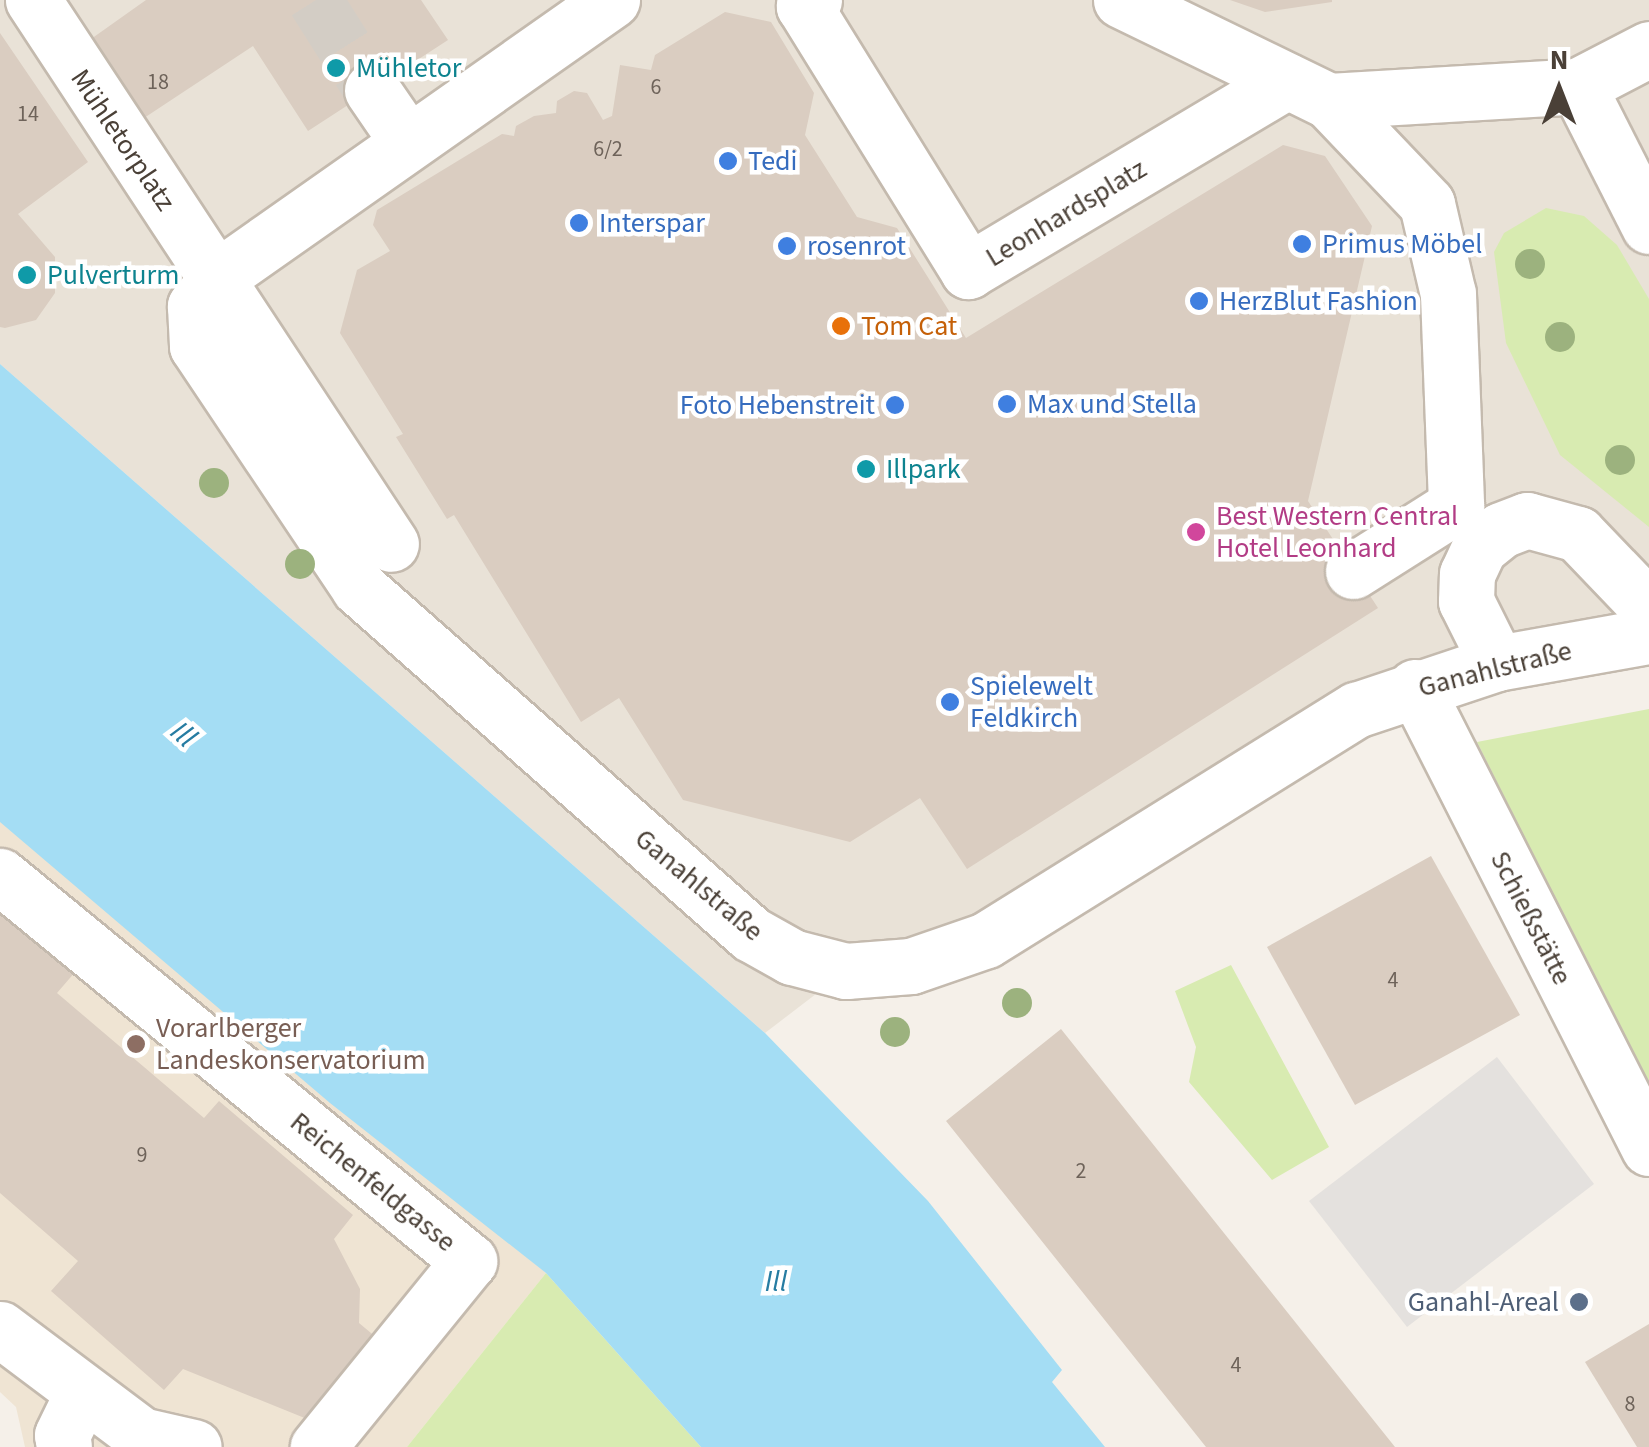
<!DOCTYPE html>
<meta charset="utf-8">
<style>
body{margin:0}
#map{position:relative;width:1649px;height:1447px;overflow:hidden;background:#f5f0e9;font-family:"Source Sans 3",sans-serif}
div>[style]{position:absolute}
.residential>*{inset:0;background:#e9e2d7}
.education>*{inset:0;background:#efe4d3}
.green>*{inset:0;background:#d8ebb1}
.parking>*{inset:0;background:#e4e1de}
.water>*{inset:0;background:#a4ddf4}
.building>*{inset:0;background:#dacdc1}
.minor-tunnel>*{height:55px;margin-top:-27.5px;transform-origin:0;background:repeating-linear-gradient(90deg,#d3cdc5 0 55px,transparent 0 83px)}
.roads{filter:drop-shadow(2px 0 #c4baae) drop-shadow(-2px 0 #c4baae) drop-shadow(0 2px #c4baae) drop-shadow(0 -2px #c4baae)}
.minor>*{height:55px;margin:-27.5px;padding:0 27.5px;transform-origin:27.5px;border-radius:27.5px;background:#fff}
.trees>*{width:30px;height:30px;margin:-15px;border-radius:50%;background:#9cb27e}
.dots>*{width:28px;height:28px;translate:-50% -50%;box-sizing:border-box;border:5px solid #fff;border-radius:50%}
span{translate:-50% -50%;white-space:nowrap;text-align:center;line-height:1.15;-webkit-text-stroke:9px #fff;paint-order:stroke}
.number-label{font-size:22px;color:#6e635a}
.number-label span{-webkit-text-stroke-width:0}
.culture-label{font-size:28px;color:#0d838f}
.left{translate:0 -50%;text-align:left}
.street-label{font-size:28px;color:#4a4037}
.shop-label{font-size:28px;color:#366cbe}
.right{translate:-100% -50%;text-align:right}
.food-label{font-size:28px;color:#c56008}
.hotel-label{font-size:28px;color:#b23c85}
.education-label{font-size:28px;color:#785e54}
.service-label{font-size:28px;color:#4e5e75}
.water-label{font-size:30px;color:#267ca2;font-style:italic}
.north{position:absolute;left:1509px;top:40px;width:100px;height:100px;-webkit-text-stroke:8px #fff;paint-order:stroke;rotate:0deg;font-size:28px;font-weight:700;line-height:40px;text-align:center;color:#4a4037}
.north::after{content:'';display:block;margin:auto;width:35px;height:45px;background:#4a4037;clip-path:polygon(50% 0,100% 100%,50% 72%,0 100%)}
</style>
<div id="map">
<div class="residential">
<i style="clip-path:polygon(0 0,1649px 0,1649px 636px,1497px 663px,1087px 876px,846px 971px,765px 1033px,0 364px)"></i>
</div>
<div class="education">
<i style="clip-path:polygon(0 816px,546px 1273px,407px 1447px,25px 1447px,16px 1407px,0 1392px)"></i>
</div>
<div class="green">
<i style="clip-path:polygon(1546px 208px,1584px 216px,1617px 245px,1649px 299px,1649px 527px,1560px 455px,1506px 343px,1494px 252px,1504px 233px)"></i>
<i style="clip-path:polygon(1649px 709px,1649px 1089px,1477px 742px)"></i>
<i style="clip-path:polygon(1231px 965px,1329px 1147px,1272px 1180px,1189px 1082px,1196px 1047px,1175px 991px)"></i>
<i style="clip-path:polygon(546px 1273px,701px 1447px,407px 1447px)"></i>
</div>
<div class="parking">
<i style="clip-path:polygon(1497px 1057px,1594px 1184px,1407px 1327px,1309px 1201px)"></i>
</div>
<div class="water">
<i style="clip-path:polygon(0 364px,765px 1033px,928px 1201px,1062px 1370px,1052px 1382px,1105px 1447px,701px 1447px,546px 1273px,330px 1103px,0 822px)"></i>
</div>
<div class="building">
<i style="clip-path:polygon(146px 0,421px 0,448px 40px,308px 131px,253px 46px,141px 120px,91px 39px)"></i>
<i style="clip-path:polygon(1230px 0,1332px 0,1332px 2px,1265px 12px)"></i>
<i style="clip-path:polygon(725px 12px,771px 22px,814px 93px,805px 135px,857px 217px,897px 228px,966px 338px,1283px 145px,1325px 156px,1372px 226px,1308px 501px,1378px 608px,967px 869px,920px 798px,850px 842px,683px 800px,619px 698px,581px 722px,454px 515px,447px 519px,396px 437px,403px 434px,340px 333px,357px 270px,390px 251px,373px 225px,377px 210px,502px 134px,514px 136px,516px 126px,534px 116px,556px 113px,557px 101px,574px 91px,587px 93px,603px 120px,612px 116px,620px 65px,651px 70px,655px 55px)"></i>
<i style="clip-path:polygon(0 33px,88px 162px,18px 214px,55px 257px,55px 293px,36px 320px,5px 328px,0 327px)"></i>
<i style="clip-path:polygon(1431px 856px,1520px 1015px,1355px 1105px,1267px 947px)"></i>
<i style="clip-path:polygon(12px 903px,82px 964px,57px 993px,204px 1118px,219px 1101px,353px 1215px,334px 1239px,360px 1289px,359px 1323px,383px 1343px,317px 1423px,183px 1369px,164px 1390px,51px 1291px,78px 1261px,0 1193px,0 916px)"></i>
<i style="clip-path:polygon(1061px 1029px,1371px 1417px,1395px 1447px,1206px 1447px,946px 1121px)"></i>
<i style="clip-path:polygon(1649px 1324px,1649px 1447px,1637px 1447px,1585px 1362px)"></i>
</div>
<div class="minor-tunnel">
<i style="left:315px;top:0;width:107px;rotate:57.7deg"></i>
</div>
<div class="roads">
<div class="minor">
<i style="left:33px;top:0;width:651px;rotate:56.65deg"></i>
<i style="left:612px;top:0;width:483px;rotate:144.9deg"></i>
<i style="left:217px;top:278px;width:36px;rotate:128deg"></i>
<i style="left:195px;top:306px;width:40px;rotate:87.1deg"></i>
<i style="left:197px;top:346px;width:291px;rotate:56.2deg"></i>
<i style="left:359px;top:588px;width:523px;rotate:41.43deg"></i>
<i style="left:751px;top:934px;width:47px;rotate:29.3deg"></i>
<i style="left:792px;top:957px;width:56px;rotate:14.5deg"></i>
<i style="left:846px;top:971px;width:65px;rotate:-4.4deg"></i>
<i style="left:911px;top:966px;width:79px;rotate:-19.1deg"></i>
<i style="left:986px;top:940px;width:436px;rotate:-31.9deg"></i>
<i style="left:1356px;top:710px;width:149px;rotate:-18.4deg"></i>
<i style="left:1497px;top:663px;width:154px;rotate:-10.1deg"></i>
<i style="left:814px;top:0;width:12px;rotate:149deg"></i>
<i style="left:804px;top:6px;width:312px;rotate:58.2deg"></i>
<i style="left:968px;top:271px;width:371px;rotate:-30.8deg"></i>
<i style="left:1121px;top:0;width:231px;rotate:25.9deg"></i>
<i style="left:1329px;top:101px;width:142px;rotate:46.4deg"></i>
<i style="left:1427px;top:204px;width:92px;rotate:76.9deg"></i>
<i style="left:1448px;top:294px;width:212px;rotate:87.8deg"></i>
<i style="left:1578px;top:86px;width:157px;rotate:63.1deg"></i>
<i style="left:372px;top:90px;width:62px;rotate:55.5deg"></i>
<i style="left:1329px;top:101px;width:249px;rotate:-3.4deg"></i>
<i style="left:1578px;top:86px;width:80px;rotate:-27.5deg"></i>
<i style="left:1353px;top:571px;width:122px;rotate:-32.3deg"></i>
<i style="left:1497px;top:663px;width:69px;rotate:-116.6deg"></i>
<i style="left:1466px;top:601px;width:27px;rotate:-88deg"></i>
<i style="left:1467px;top:574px;width:29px;rotate:-65deg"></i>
<i style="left:1479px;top:548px;width:28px;rotate:-39deg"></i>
<i style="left:1501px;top:530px;width:28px;rotate:-21deg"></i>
<i style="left:1527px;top:520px;width:53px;rotate:15.4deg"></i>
<i style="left:1578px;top:534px;width:103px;rotate:46.2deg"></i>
<i style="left:1415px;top:687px;width:517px;rotate:63.09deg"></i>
<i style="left:0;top:876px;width:607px;rotate:39.38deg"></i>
<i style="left:469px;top:1261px;width:240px;rotate:129.1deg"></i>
<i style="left:0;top:1329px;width:176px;rotate:36.9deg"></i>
<i style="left:141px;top:1435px;width:54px;rotate:12.8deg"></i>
<i style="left:64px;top:1447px;width:12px;rotate:-99deg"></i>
<i style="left:62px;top:1435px;width:43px;rotate:-64deg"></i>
</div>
</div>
<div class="trees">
<i style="left:1530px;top:264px"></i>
<i style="left:1560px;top:337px"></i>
<i style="left:1620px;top:460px"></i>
<i style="left:214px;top:483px"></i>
<i style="left:300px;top:564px"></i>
<i style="left:1017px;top:1003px"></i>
<i style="left:895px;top:1032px"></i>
</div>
<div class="dots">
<i style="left:336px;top:68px;background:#0f9aa8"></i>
<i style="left:728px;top:161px;background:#3f7fe0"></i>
<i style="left:579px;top:223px;background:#3f7fe0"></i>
<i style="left:1302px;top:244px;background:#3f7fe0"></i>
<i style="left:787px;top:246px;background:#3f7fe0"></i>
<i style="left:27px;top:275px;background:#0f9aa8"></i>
<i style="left:1199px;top:301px;background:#3f7fe0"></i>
<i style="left:841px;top:326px;background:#e8710a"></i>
<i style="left:1007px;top:404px;background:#3f7fe0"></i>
<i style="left:895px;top:405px;background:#3f7fe0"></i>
<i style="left:866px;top:469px;background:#0f9aa8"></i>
<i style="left:1196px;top:532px;background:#d1479c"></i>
<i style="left:950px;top:702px;background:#3f7fe0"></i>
<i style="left:136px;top:1044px;background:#8d6e63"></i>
<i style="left:1579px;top:1302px;background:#5c6f8a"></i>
</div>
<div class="number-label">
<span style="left:158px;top:83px">18</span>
<span style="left:656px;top:88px">6</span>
<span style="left:28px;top:115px">14</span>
<span style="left:608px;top:150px">6/2</span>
<span style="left:1393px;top:981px">4</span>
<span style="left:142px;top:1156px">9</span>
<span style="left:1081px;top:1172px">2</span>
<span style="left:1236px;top:1366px">4</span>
<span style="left:1630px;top:1405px">8</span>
</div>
<div class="culture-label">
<span class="left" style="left:356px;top:68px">Mühletor</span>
<span class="left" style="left:47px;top:275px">Pulverturm</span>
<span class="left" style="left:886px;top:469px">Illpark</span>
</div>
<div class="street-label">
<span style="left:123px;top:140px;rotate:56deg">Mühletorplatz</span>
<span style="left:1066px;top:213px;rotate:-31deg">Leonhardsplatz</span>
<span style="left:1495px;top:669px;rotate:-14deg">Ganahlstraße</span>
<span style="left:699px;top:885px;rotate:40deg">Ganahlstraße</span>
<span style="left:1531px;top:918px;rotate:63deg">Schießstätte</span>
<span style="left:373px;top:1182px;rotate:39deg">Reichenfeldgasse</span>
</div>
<div class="shop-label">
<span class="left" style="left:748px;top:161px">Tedi</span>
<span class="left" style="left:599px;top:223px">Interspar</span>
<span class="left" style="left:1322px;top:244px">Primus Möbel</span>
<span class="left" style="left:807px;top:246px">rosenrot</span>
<span class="left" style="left:1219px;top:301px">HerzBlut Fashion</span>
<span class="left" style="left:1027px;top:404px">Max und Stella</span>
<span class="right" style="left:875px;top:405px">Foto Hebenstreit</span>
<span class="left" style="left:970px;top:702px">Spielewelt<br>Feldkirch</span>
</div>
<div class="food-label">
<span class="left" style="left:861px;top:326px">Tom Cat</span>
</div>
<div class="hotel-label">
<span class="left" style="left:1216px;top:532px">Best Western Central<br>Hotel Leonhard</span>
</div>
<div class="education-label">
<span class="left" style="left:156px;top:1044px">Vorarlberger<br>Landeskonservatorium</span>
</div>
<div class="service-label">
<span class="right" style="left:1559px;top:1302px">Ganahl-Areal</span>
</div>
<div class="water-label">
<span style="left:183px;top:735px;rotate:42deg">Ill</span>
<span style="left:776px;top:1282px">Ill</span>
</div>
<div class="north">N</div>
</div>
